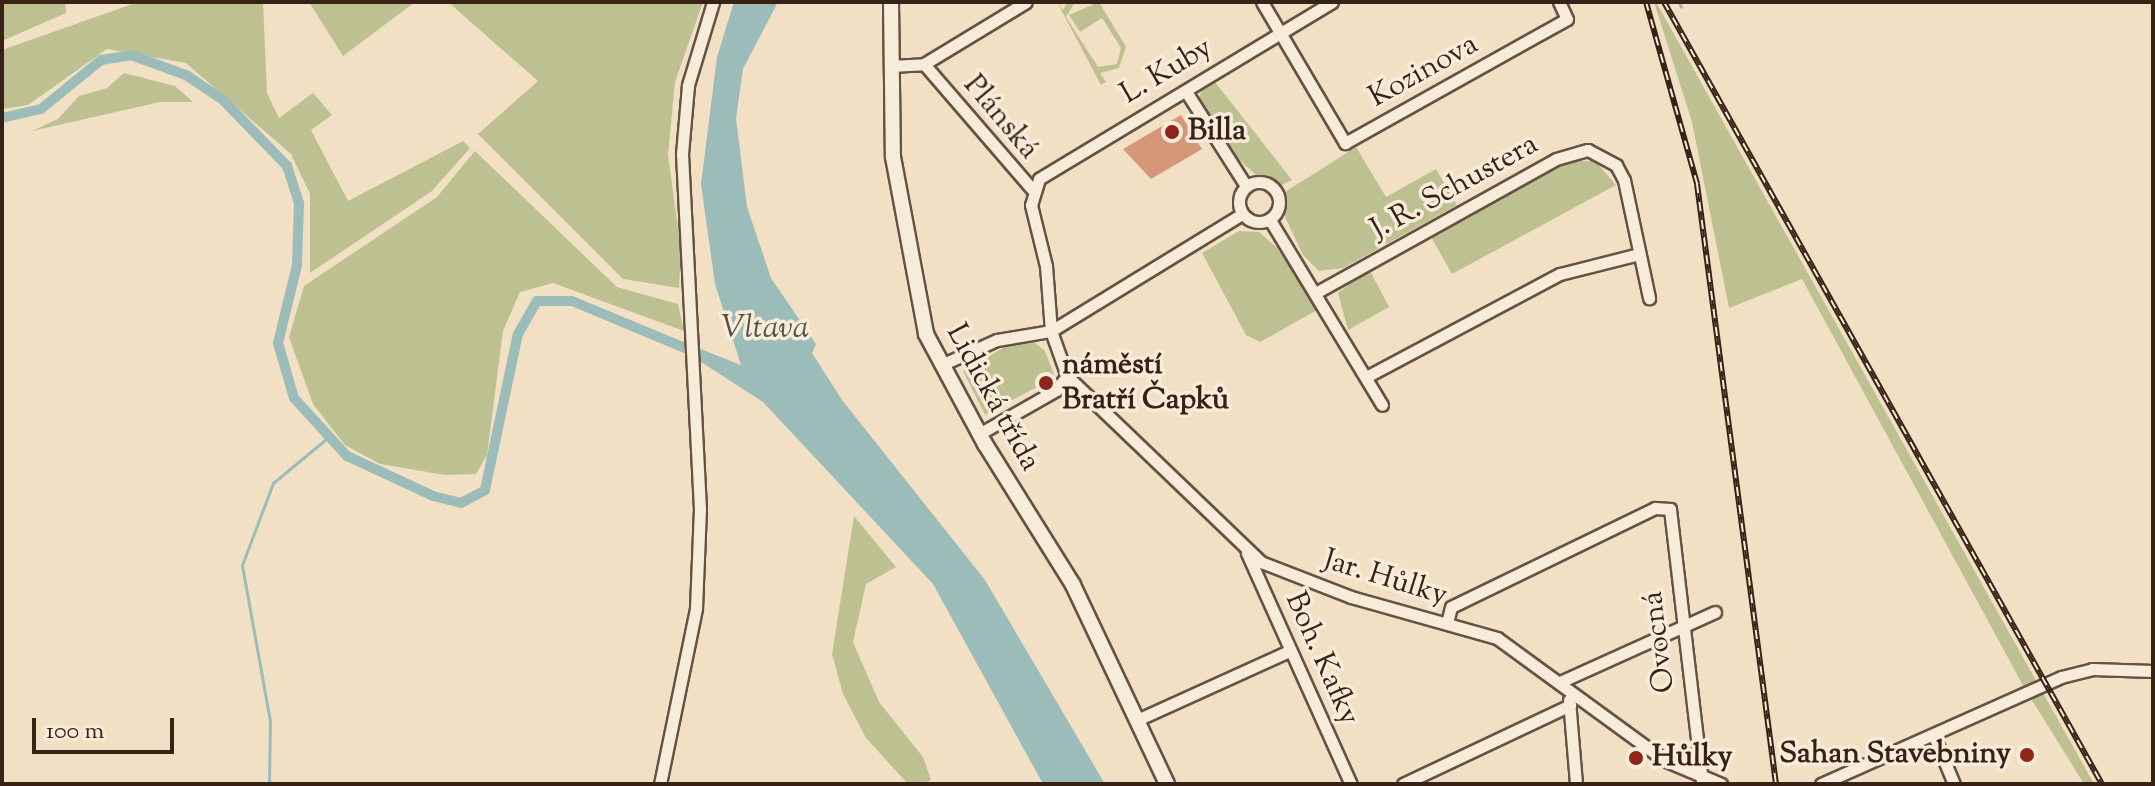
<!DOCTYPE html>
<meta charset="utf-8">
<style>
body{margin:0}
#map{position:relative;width:2155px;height:786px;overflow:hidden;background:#f2e0c4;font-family:"Sorts Mill Goudy",serif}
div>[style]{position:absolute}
.green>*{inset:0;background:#bdc192}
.water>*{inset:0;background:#9cbcb9}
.stream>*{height:3px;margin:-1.5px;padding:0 1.5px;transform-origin:1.5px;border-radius:1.5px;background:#9cbcb9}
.canal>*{height:10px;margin:-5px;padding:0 5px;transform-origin:5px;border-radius:5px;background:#9cbcb9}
.building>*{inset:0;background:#d59778}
.roads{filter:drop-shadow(2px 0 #665242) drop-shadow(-2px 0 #665242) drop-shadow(0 2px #665242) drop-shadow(0 -2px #665242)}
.minor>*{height:11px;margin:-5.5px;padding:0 5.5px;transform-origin:5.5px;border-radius:5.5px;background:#f7ebd9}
.minor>.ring{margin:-5.5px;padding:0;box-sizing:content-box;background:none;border:11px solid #f7ebd9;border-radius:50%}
.tertiary>*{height:14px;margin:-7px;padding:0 7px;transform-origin:7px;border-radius:7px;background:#f7ebd9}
.rail>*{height:6px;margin-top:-3px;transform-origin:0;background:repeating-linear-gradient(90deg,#f7ebd9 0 9px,#382216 0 18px);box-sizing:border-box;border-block:2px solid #382216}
.dots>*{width:22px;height:22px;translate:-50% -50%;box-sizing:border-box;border:4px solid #f7ebd9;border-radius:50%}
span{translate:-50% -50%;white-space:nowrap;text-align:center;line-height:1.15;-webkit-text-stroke:7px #f7ebd9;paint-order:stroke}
.street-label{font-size:30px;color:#382216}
.poi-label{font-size:30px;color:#382216;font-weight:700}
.left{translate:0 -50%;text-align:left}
.right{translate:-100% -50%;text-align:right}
.water-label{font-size:32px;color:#565047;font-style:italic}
.frame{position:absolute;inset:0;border:4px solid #382216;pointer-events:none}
.scale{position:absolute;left:32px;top:718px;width:142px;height:36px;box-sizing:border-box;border:4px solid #382216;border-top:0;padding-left:10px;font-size:24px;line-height:28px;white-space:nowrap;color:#382216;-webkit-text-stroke:6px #f7ebd9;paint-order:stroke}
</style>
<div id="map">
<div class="green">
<i style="clip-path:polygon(2px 2px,65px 2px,66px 13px,2px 41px)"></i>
<i style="clip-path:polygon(138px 2px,263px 2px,267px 93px,279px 118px,313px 93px,332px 115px,311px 130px,348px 201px,463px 141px,470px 148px,432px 191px,310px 273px,310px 194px,291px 154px,186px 63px,107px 49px,28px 105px,2px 109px,2px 50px)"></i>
<i style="clip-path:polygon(309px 2px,415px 2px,343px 56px)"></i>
<i style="clip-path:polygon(448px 2px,703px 2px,675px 82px,668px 155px,681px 250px,679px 288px,623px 279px,478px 134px,538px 81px)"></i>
<i style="clip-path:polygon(1057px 2px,1063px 10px,1067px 2px,1075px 2px,1066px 17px,1098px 67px,1117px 64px,1121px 48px,1102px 18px,1080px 32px,1069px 15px,1099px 2px,1126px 47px,1119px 68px,1100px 73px,1106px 82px,1101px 85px)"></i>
<i style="clip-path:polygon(1654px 2px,1656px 2px,2094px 784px,2084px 784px,2025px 689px,1802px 279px,1729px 308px,1692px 122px)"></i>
<i style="clip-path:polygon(124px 73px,175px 86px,193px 102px,160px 102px,32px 131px,58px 119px,79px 96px,107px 88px)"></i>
<i style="clip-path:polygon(1215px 82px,1292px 180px,1280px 186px,1256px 175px,1223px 145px,1199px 102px,1201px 90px)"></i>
<i style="clip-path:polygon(1356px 147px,1386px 197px,1436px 169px,1457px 205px,1343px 268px,1319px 271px,1303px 255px,1285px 217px,1285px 192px)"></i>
<i style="clip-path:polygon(475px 151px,617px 287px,678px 304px,684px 331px,553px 283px,520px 292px,503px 331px,487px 455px,476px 474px,445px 475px,380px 464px,345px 445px,313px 404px,289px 337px,304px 286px,437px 197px)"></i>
<i style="clip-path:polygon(1571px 161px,1595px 161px,1616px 185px,1452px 274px,1430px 235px)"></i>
<i style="clip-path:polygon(1239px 231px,1259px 232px,1277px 248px,1319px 309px,1260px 342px,1246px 335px,1202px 253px)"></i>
<i style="clip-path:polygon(1369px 269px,1389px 307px,1348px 330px,1338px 293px)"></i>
<i style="clip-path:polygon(1033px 341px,1045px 351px,1055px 377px,985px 415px,963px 371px,1010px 344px)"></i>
<i style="clip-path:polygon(854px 516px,896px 567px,866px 584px,853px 642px,879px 702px,923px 757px,931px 780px,922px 784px,908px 784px,866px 738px,843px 694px,832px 654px)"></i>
</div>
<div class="water">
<i style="clip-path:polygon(734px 2px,778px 2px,743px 69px,736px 118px,747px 207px,771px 278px,816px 344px,812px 353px,842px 400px,985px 580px,1105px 784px,1043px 784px,933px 584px,763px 402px,698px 360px,698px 348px,741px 365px,715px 284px,701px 184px,717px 57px)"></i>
</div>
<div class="stream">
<i style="left:1679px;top:2px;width:5px;rotate:68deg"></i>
<i style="left:269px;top:784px;width:63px;rotate:-89.1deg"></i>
<i style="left:270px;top:721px;width:158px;rotate:-100.2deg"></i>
<i style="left:242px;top:565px;width:88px;rotate:-69.3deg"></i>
<i style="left:273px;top:483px;width:69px;rotate:-39.7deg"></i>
</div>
<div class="canal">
<i style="left:2px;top:118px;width:40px;rotate:-13deg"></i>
<i style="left:41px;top:109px;width:77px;rotate:-39.2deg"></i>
<i style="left:101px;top:60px;width:30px;rotate:-9deg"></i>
<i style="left:131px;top:55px;width:59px;rotate:20deg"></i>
<i style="left:186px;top:75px;width:45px;rotate:34deg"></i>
<i style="left:223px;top:100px;width:92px;rotate:45.9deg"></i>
<i style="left:287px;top:166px;width:40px;rotate:72deg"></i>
<i style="left:299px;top:204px;width:61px;rotate:91.9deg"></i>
<i style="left:297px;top:265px;width:80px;rotate:103.7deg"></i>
<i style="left:278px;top:343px;width:57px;rotate:73.8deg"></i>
<i style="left:294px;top:398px;width:79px;rotate:47.6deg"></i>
<i style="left:347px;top:456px;width:95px;rotate:24.9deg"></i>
<i style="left:433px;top:496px;width:29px;rotate:14deg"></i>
<i style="left:461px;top:503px;width:27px;rotate:-28deg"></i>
<i style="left:485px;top:490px;width:159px;rotate:-78.1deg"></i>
<i style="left:518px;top:334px;width:38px;rotate:-60deg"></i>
<i style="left:537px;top:301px;width:35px"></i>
<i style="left:572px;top:301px;width:135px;rotate:22.6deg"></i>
</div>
<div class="building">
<i style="clip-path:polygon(1181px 115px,1202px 149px,1151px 179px,1123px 149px)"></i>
</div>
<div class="roads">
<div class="minor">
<i style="left:1262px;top:2px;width:164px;rotate:59.5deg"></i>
<i style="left:1345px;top:143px;width:254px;rotate:-29.2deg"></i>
<i style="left:1567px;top:19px;width:19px;rotate:-115deg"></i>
<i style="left:1332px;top:2px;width:342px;rotate:148.9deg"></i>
<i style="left:1039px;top:179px;width:27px;rotate:107deg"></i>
<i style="left:1031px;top:205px;width:63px;rotate:76.2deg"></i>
<i style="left:1046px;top:266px;width:65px;rotate:85.6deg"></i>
<i style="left:1051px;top:331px;width:48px;rotate:70.4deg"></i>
<i style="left:1067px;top:376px;width:269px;rotate:43.8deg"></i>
<i style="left:1261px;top:562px;width:97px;rotate:21.3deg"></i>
<i style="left:1351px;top:597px;width:152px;rotate:15.7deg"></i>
<i style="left:1497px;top:638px;width:207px;rotate:36.1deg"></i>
<i style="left:1664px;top:760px;width:62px;rotate:22.8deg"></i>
<i style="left:924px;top:64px;width:165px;rotate:49.2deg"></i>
<i style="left:890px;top:66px;width:34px;rotate:-3deg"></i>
<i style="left:924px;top:64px;width:119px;rotate:-31.3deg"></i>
<i style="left:1187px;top:93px;width:110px;rotate:57.6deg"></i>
<i class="ring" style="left:1239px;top:182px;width:29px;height:29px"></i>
<i style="left:1270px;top:220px;width:216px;rotate:58.8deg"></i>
<i style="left:1319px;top:291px;width:271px;rotate:-29.1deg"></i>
<i style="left:1556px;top:159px;width:33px;rotate:-16deg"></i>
<i style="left:1588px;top:150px;width:32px;rotate:28deg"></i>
<i style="left:1616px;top:165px;width:17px;rotate:62deg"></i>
<i style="left:1624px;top:180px;width:121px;rotate:78deg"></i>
<i style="left:941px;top:365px;width:61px;rotate:-24.1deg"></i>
<i style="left:997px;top:340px;width:55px;rotate:-9.5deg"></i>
<i style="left:1051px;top:331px;width:224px;rotate:-31.5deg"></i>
<i style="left:1366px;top:377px;width:220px;rotate:-28deg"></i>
<i style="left:1560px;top:274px;width:81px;rotate:-14.2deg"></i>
<i style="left:979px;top:434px;width:89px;rotate:-29.7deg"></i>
<i style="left:1056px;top:390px;width:18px;rotate:-52deg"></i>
<i style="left:1247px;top:553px;width:253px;rotate:65.8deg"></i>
<i style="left:1447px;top:623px;width:16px;rotate:-76deg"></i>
<i style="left:1451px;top:607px;width:227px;rotate:-25.9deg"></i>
<i style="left:1655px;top:508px;width:15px;rotate:4deg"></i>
<i style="left:1670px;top:509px;width:276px;rotate:83.3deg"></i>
<i style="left:1560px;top:682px;width:170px;rotate:-24.3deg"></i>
<i style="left:1569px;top:700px;width:84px;rotate:85.2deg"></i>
<i style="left:1137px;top:720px;width:167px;rotate:-24.4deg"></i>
<i style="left:1934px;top:736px;width:52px;rotate:67.4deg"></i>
<i style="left:660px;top:784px;width:180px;rotate:-78.4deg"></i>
<i style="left:696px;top:608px;width:99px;rotate:-87.7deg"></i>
<i style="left:700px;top:509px;width:355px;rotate:-92.9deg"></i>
<i style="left:682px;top:154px;width:69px;rotate:-85deg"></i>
<i style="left:688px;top:85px;width:87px;rotate:-73.2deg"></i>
<i style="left:1403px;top:784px;width:185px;rotate:-25.3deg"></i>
<i style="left:1821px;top:784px;width:263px;rotate:-24deg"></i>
<i style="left:2061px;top:677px;width:32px;rotate:-14deg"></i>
<i style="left:2092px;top:669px;width:61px;rotate:1.9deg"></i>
</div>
<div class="tertiary">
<i style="left:891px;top:2px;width:155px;rotate:89.3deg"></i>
<i style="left:893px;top:157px;width:180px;rotate:79.4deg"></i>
<i style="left:926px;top:334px;width:125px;rotate:61.8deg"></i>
<i style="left:985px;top:444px;width:166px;rotate:58deg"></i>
<i style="left:1073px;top:585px;width:220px;rotate:64.7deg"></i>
</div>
</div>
<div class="rail">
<i style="left:1646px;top:2px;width:189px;rotate:74.3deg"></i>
<i style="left:1697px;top:184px;width:605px;rotate:82.5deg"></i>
<i style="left:1664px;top:2px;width:896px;rotate:60.75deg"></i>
</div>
<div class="dots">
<i style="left:1172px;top:132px;background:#8f2418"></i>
<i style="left:1046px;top:383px;background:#8f2418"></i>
<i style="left:2027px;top:755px;background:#8f2418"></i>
<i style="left:1636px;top:758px;background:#8f2418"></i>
</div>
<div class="street-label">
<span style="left:1167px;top:72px;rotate:-31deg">L. Kuby</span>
<span style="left:1424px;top:72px;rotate:-29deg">Kozinova</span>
<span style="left:1000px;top:118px;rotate:50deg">Plánská</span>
<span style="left:1455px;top:188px;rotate:-29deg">J. R. Schustera</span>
<span style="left:992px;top:398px;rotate:61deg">Lidická třída</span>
<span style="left:1385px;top:579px;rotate:17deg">Jar. Hůlky</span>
<span style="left:1660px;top:642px;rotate:-97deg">Ovocná</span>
<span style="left:1321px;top:659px;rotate:66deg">Boh. Kafky</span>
</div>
<div class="poi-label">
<span class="left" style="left:1188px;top:132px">Billa</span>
<span class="left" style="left:1062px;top:383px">náměstí<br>Bratří Čapků</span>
<span class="right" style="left:2011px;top:755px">Sahan Stavebniny</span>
<span class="left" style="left:1652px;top:758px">Hůlky</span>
</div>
<div class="water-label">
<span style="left:765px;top:329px">Vltava</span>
</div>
<div class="frame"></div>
<div class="scale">100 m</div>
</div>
